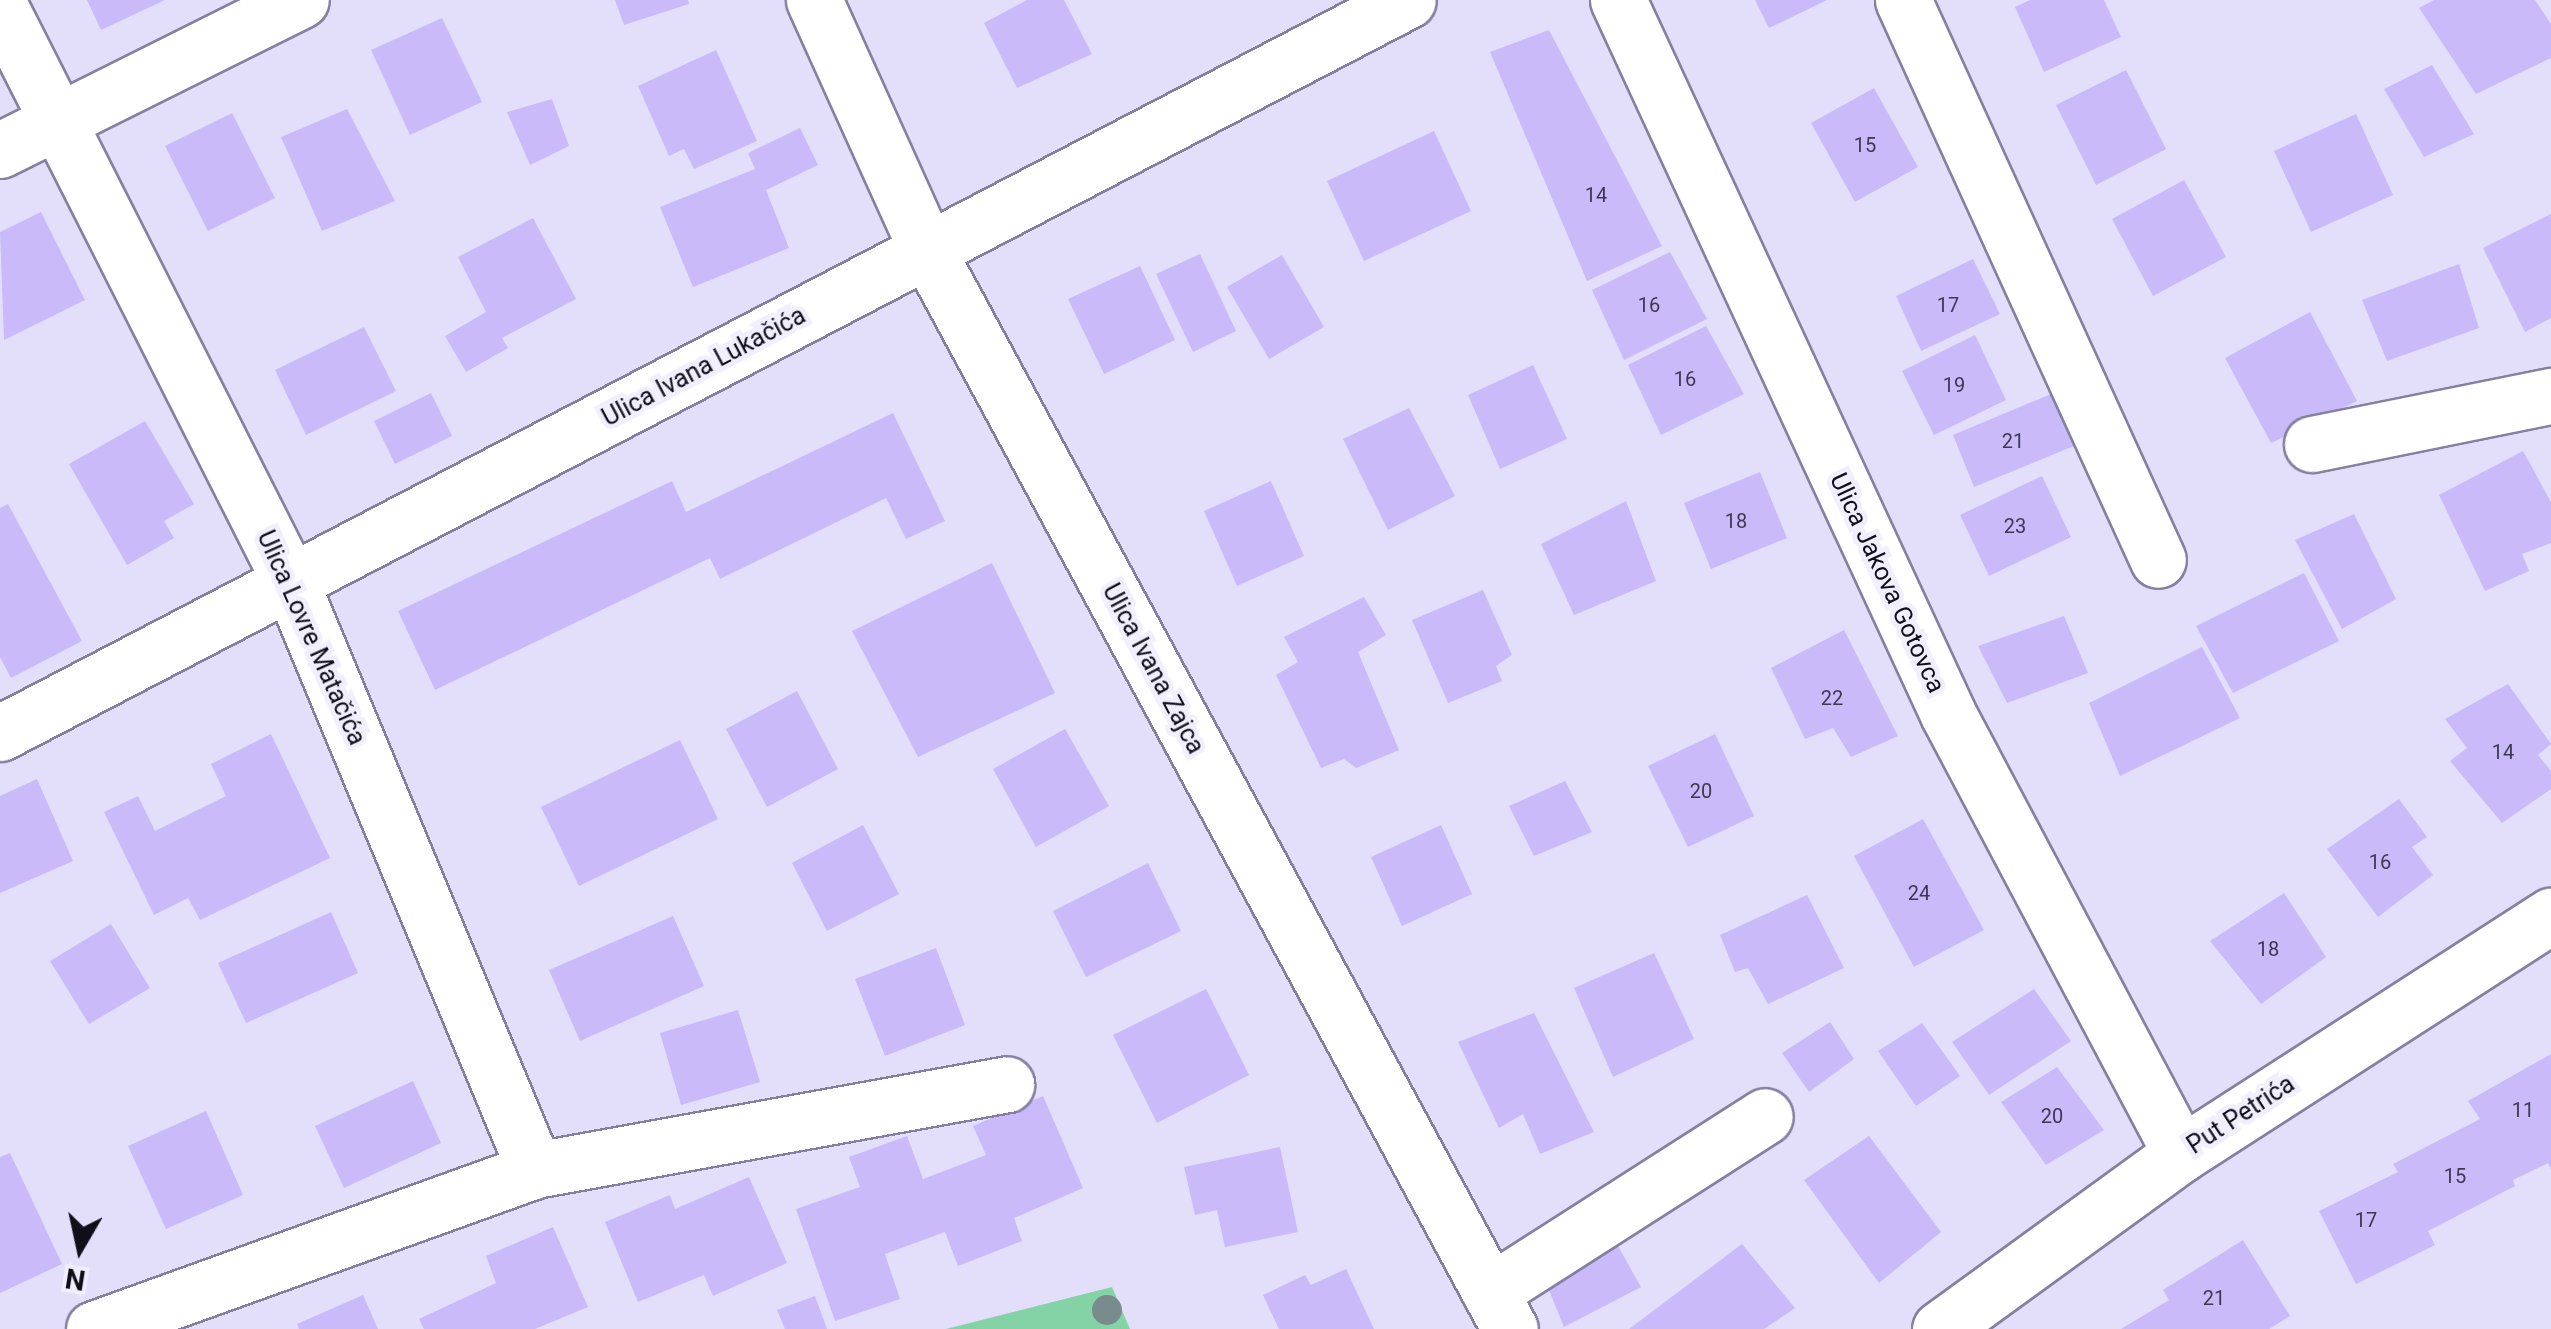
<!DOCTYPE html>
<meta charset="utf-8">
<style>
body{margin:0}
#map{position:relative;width:2551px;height:1329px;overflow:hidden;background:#e3dffb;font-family:Roboto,sans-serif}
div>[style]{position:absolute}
.green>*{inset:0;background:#84d3a7}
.building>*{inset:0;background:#cabafa}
.roads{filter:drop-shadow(2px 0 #8580a0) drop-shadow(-2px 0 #8580a0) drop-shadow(0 2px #8580a0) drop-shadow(0 -2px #8580a0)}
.minor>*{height:55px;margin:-27.5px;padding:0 27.5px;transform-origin:27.5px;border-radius:27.5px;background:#fff}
.trees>*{width:30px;height:30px;margin:-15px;border-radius:50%;background:#788b8d}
span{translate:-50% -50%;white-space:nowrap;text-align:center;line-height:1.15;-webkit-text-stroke:10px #f1effd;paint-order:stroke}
.number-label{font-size:20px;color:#3e3951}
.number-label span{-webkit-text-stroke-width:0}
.street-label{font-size:25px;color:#100e19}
.north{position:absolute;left:30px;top:1199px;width:100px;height:100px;-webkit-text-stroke:8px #f1effd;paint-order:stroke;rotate:189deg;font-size:28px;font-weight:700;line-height:40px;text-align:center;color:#100e19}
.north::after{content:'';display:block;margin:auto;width:35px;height:45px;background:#100e19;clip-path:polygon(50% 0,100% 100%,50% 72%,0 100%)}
</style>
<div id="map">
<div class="green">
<i style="clip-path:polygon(1112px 1287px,1130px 1329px,946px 1329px)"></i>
</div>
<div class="building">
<i style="clip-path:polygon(87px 0,165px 0,101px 30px)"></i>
<i style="clip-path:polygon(615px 0,688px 0,689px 4px,624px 25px)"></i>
<i style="clip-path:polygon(1027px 0,1064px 0,1092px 54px,1017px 88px,984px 23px)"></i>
<i style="clip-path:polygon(1755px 0,1827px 0,1769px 28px)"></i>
<i style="clip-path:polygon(2030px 0,2104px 0,2121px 37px,2044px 72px,2015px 7px)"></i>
<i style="clip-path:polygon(2434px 0,2535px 0,2551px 24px,2551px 58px,2476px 94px,2419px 8px)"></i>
<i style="clip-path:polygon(442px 18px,482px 102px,410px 135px,371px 50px)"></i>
<i style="clip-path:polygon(1549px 30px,1662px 246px,1587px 281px,1490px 52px)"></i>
<i style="clip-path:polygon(716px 50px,757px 141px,694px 169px,684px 149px,669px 156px,638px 86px)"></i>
<i style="clip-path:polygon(2432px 65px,2474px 134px,2424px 157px,2384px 89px)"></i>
<i style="clip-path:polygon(2126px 70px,2166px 149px,2096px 185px,2056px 105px)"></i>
<i style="clip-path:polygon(1874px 88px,1918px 167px,1855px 202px,1811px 123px)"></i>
<i style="clip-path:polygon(552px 99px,569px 146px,530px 165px,507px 112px)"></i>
<i style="clip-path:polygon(347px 109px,395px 201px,322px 231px,281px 137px)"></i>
<i style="clip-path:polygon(232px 113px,275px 198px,208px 231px,165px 146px)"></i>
<i style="clip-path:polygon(2356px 114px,2393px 195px,2311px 232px,2274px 151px)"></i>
<i style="clip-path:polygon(800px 128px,818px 165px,766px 190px,789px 248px,693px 287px,660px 207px,755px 169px,748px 153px)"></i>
<i style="clip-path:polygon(1434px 131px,1471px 211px,1364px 261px,1327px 181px)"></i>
<i style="clip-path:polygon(2184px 180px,2226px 257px,2153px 296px,2112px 219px)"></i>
<i style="clip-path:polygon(41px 212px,85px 300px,4px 340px,0 232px)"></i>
<i style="clip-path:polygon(2551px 214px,2551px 318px,2525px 332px,2483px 248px)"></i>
<i style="clip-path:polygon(533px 218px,576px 299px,502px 338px,508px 348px,466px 372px,445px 336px,486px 312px,458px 257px)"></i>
<i style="clip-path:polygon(1670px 252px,1707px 319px,1624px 360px,1592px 290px)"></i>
<i style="clip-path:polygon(1200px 254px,1236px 331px,1193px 352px,1156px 274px)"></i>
<i style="clip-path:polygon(1282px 255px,1324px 327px,1269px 359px,1227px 287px)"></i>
<i style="clip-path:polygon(1973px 259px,2000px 314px,1921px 351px,1896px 296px)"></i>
<i style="clip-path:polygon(2459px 264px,2479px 328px,2387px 361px,2362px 300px)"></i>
<i style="clip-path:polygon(1140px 266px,1175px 340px,1104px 374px,1068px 299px)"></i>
<i style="clip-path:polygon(2310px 312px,2357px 401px,2271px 443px,2225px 358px)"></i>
<i style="clip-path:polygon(1706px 326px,1744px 394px,1661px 435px,1628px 365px)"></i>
<i style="clip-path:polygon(364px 327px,396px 391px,306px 435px,275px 370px)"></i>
<i style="clip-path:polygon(1975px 335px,2006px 400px,1934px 435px,1902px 371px)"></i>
<i style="clip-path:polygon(1533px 365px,1567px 439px,1500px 469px,1468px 395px)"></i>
<i style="clip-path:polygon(431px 393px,452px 436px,395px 464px,374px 421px)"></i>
<i style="clip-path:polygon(2051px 394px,2074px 446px,1974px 487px,1953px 435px)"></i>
<i style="clip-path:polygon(1409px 408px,1455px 496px,1388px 530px,1343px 439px)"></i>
<i style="clip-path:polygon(893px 413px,945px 521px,906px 539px,886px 498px,720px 579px,710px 558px,435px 690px,398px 611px,672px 481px,686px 512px)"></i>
<i style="clip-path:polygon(145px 421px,194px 504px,164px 521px,174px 538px,127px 565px,69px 464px)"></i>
<i style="clip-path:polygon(2523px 451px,2551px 502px,2551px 543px,2522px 554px,2529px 571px,2485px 591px,2439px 495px)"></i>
<i style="clip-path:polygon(1760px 472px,1787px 538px,1711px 569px,1684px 503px)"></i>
<i style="clip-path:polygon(2042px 476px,2071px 537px,1989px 576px,1960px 515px)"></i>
<i style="clip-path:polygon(1271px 481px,1304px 556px,1237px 586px,1204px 511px)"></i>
<i style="clip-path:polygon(1626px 501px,1656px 581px,1574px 615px,1541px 544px)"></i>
<i style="clip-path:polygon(8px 504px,82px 641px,11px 678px,0 657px,0 508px)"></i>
<i style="clip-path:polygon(2354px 514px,2396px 599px,2342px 629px,2295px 540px)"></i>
<i style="clip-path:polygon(992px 563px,1055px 693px,918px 757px,852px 631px)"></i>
<i style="clip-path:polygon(2304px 573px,2339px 641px,2233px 693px,2196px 626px)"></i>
<i style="clip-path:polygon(1483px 590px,1512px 655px,1496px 666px,1502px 681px,1448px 703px,1412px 620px)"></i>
<i style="clip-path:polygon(1364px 597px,1386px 635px,1358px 652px,1399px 750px,1356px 768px,1344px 759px,1321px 768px,1276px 675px,1298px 662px,1284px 637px)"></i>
<i style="clip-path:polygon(2064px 616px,2088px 673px,2007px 703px,1978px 646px)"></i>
<i style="clip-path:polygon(1844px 630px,1898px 736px,1851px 757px,1833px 728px,1805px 739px,1771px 668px)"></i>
<i style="clip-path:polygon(2202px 647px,2240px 718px,2120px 776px,2089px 703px)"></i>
<i style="clip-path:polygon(2508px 684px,2551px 744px,2538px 755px,2551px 771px,2551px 789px,2502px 823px,2450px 761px,2467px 748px,2445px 719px)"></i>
<i style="clip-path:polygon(797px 691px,838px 769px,767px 807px,726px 729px)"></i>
<i style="clip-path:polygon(1065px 729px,1109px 806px,1036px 847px,993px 769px)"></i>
<i style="clip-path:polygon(271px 734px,330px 858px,200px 920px,188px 898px,154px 915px,104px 812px,138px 796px,155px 831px,226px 796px,211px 764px)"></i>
<i style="clip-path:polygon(1715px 734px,1754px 816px,1688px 847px,1648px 766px)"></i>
<i style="clip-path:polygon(680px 740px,718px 819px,579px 886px,541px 807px)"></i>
<i style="clip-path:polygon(37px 779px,73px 861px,0 893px,0 796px)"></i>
<i style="clip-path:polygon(1565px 781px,1592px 832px,1534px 856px,1509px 806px)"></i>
<i style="clip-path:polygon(2399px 799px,2427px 837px,2412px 847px,2433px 875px,2378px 917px,2327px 849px)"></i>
<i style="clip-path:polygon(1923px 819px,1984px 930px,1914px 967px,1854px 856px)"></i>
<i style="clip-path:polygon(863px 825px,899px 894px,827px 931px,792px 863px)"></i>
<i style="clip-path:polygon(1441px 825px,1472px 894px,1402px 926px,1371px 857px)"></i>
<i style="clip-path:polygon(1148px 863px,1181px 931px,1086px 977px,1053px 911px)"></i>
<i style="clip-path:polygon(2284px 893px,2326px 957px,2261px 1004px,2210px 941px)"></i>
<i style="clip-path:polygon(1807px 895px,1844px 968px,1768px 1004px,1748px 968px,1735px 972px,1720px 935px)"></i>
<i style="clip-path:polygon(331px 912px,358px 973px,246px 1023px,218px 963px)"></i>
<i style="clip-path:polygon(673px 916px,704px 986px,580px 1041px,549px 970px)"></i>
<i style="clip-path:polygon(111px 924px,150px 988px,89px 1024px,50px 961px)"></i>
<i style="clip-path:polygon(936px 948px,965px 1025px,885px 1056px,855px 979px)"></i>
<i style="clip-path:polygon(1654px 953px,1694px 1039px,1613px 1077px,1574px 988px)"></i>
<i style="clip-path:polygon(1206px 989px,1249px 1075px,1157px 1123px,1113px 1035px)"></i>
<i style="clip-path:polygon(2034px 989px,2071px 1041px,1989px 1095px,1952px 1042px)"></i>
<i style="clip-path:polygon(738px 1010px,760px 1082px,681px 1105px,660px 1033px)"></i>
<i style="clip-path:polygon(1534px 1013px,1594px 1132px,1540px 1154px,1523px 1114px,1499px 1128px,1458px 1042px)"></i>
<i style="clip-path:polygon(1830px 1022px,1854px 1059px,1809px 1092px,1782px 1053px)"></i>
<i style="clip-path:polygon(1922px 1023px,1960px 1076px,1916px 1106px,1878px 1051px)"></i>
<i style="clip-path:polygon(2551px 1054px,2551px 1169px,2548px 1163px,2513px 1180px,2515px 1186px,2428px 1231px,2435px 1245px,2356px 1284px,2319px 1211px,2398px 1172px,2393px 1164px,2480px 1119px,2468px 1101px)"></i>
<i style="clip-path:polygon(2057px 1067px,2104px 1130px,2046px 1165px,2001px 1102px)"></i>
<i style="clip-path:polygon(413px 1081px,441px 1143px,344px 1188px,315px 1126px)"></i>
<i style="clip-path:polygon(1043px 1096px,1083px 1188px,1014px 1218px,1022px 1241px,958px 1266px,945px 1232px,885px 1254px,900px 1299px,835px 1321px,796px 1209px,860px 1187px,849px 1157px,907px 1136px,923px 1179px,986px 1155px,973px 1126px)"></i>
<i style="clip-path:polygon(206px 1111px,243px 1195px,166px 1229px,128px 1146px)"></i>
<i style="clip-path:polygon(1869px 1136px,1941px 1232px,1879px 1283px,1804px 1180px)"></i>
<i style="clip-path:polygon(1280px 1147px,1298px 1232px,1225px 1247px,1217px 1210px,1195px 1215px,1184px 1167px)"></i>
<i style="clip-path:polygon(10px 1153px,62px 1264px,0 1293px,0 1157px)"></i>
<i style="clip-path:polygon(749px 1177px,787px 1263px,713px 1296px,704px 1275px,638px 1302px,605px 1222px,670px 1195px,675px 1209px)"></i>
<i style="clip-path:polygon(553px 1227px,588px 1307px,535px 1329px,424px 1329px,419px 1319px,496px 1283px,486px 1256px)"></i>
<i style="clip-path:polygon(2243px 1240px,2290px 1316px,2269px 1329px,2121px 1329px,2169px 1300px,2163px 1290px)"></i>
<i style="clip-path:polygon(1742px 1244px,1795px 1308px,1764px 1329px,1629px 1329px)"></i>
<i style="clip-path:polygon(1618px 1246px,1641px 1287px,1564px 1327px,1544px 1278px)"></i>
<i style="clip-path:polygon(1346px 1269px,1374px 1329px,1279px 1329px,1263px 1295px,1305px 1275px,1311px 1285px)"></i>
<i style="clip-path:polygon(363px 1295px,378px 1329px,299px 1329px,297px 1324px)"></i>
<i style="clip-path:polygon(815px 1296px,827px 1329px,785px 1329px,777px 1310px)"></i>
</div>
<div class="roads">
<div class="minor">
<i style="left:814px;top:0;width:274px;rotate:65.7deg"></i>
<i style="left:927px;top:250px;width:1226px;rotate:61.62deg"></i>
<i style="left:1618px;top:0;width:787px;rotate:65.19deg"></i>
<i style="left:1948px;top:714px;width:498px;rotate:62.1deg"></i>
<i style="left:1903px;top:0;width:615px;rotate:65.52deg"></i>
<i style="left:0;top:7px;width:645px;rotate:63.2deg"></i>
<i style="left:291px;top:583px;width:636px;rotate:67.43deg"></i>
<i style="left:0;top:150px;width:336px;rotate:-26.5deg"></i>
<i style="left:2312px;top:444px;width:244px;rotate:-11.4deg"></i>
<i style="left:0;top:733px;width:1587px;rotate:-27.5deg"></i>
<i style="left:1490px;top:1292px;width:326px;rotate:-32.6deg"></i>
<i style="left:94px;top:1329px;width:469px;rotate:-19.8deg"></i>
<i style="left:535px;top:1170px;width:479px;rotate:-10.3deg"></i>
<i style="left:1940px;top:1329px;width:298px;rotate:-36deg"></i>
<i style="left:2181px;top:1154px;width:440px;rotate:-32.8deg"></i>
</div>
</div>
<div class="trees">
<i style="left:1107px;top:1310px"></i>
</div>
<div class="number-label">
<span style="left:1865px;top:145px">15</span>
<span style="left:1596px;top:195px">14</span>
<span style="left:1649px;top:305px">16</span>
<span style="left:1948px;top:305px">17</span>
<span style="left:1685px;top:379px">16</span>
<span style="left:1954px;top:385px">19</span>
<span style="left:2013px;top:441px">21</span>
<span style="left:1736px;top:521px">18</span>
<span style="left:2015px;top:526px">23</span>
<span style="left:1832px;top:698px">22</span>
<span style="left:2503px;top:752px">14</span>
<span style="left:1701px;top:791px">20</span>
<span style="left:2380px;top:862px">16</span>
<span style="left:1919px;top:893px">24</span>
<span style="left:2268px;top:949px">18</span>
<span style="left:2523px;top:1110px">11</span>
<span style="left:2052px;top:1116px">20</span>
<span style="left:2455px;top:1176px">15</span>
<span style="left:2366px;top:1220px">17</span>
<span style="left:2214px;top:1298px">21</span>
</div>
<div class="street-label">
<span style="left:704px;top:367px;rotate:-28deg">Ulica Ivana Lukačića</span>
<span style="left:1887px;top:583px;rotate:65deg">Ulica Jakova Gotovca</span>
<span style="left:311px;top:638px;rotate:66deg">Ulica Lovre Matačića</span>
<span style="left:1153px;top:669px;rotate:62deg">Ulica Ivana Zajca</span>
<span style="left:2241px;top:1115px;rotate:-33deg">Put Petrića</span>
</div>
<div class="north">N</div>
</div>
